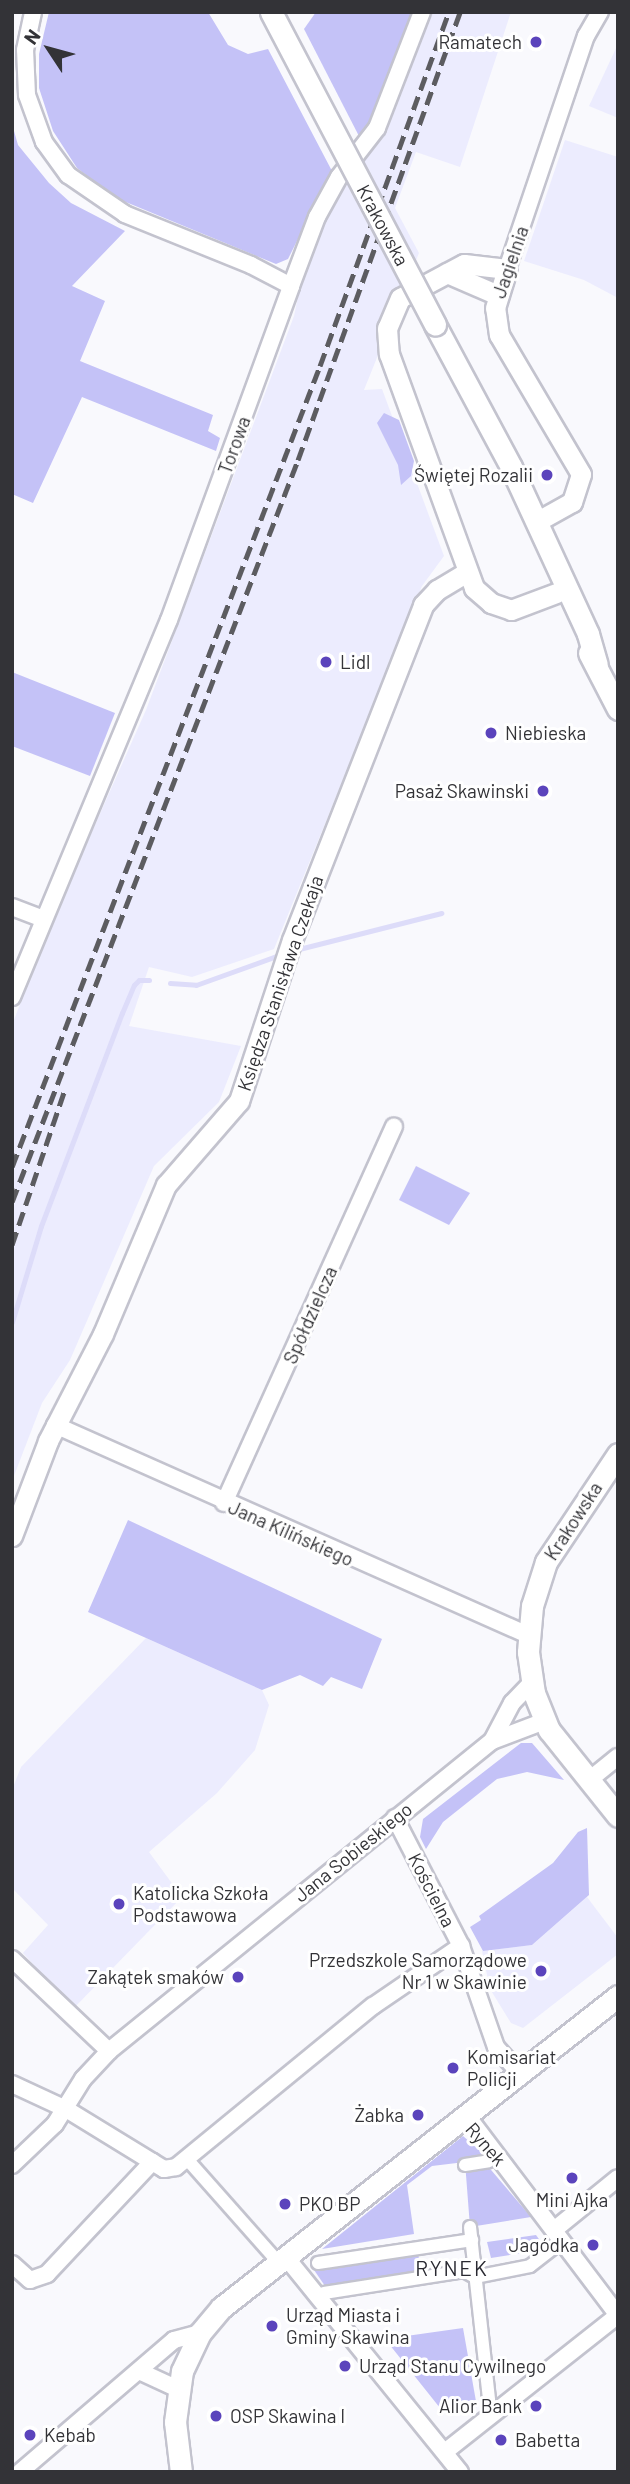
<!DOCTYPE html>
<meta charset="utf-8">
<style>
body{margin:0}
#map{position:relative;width:630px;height:2484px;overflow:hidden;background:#f9f9fd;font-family:Barlow,sans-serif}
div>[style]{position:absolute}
.built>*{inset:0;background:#ececfe}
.green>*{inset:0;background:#c4c2f7}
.stream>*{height:5px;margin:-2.5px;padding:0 2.5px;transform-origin:2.5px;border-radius:2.5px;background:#dddcf9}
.roads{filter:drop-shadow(2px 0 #c3c3ce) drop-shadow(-2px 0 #c3c3ce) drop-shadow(0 2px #c3c3ce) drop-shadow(0 -2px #c3c3ce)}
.pedestrian>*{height:12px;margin:-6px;padding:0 6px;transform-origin:6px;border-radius:6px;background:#fff}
.minor>*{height:16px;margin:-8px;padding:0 8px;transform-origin:8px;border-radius:8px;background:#fff}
.tertiary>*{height:19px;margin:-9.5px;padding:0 9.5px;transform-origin:9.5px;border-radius:9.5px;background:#fff}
.secondary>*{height:21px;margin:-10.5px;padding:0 10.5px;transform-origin:10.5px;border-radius:10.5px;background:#fff}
.rail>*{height:5px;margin-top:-2.5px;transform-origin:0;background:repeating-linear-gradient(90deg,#5c5c60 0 14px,transparent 0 21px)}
.bridges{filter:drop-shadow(2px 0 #c3c3ce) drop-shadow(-2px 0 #c3c3ce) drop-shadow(0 2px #c3c3ce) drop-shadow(0 -2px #c3c3ce)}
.secondary-bridge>*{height:21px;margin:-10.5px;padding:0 10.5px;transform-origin:10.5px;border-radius:10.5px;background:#fff}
.dots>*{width:19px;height:19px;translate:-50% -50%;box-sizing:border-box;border:4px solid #fff;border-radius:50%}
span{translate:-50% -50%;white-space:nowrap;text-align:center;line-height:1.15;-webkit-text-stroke:6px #fff;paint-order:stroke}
.poi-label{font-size:19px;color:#333337}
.right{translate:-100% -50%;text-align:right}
.left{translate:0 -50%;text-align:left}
.street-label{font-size:19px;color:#333337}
.neighbourhood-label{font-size:21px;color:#292931;letter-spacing:2px}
.frame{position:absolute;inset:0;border:14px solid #333337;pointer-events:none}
.north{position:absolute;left:14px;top:14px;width:70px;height:70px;-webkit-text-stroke:5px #fff;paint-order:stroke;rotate:306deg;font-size:19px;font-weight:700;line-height:28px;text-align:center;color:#333337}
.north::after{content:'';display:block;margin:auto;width:24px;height:32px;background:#333337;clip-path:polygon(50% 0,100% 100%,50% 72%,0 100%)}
</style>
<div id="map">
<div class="built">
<i style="clip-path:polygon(431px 12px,511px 12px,460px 167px,416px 152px,395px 208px,419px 253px,364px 390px,382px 389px,444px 556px,422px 586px,274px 949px,192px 977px,149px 967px,129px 1026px,241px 1046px,219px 1102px,154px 1166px,70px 1360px,42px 1403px,12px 1481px,12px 1025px,51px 924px,146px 710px,294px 316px,303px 271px,337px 192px,390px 117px)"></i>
<i style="clip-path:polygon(618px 44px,618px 118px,589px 106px)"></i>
<i style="clip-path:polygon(565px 140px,618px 157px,618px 298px,584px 280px,524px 261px)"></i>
<i style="clip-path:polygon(146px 1638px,262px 1690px,269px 1705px,255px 1750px,217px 1793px,149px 1852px,182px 1897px,73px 2009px,23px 1953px,48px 1925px,12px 1888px,12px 1790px,21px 1767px)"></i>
<i style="clip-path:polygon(587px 1897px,618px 1938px,618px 1954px,523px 2028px,511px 2023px,490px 1989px,482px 1951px,532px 1945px)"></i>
</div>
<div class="green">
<i style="clip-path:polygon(49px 12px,208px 12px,228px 45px,248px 54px,268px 49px,332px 171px,288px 259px,276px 264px,116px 198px,77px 168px,53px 131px,39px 88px,39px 54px)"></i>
<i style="clip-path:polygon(316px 12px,417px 12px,397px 71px,362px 142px,304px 29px)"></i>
<i style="clip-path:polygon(12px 124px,18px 145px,49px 183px,71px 203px,125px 231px,72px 286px,105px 301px,80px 361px,213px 415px,208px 431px,220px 438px,216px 451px,82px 397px,33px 503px,12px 494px)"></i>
<i style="clip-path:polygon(384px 413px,399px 420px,414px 461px,411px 476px,401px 485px,398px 465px,377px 423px)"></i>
<i style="clip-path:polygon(12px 672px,115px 713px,90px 776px,12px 746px)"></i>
<i style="clip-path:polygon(416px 1166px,470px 1193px,449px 1225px,399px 1200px)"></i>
<i style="clip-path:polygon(128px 1520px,382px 1639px,362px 1689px,331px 1677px,323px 1686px,300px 1675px,262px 1690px,88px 1612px)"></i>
<i style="clip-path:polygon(521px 1743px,532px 1743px,564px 1780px,527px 1772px,497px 1779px,443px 1822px,426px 1849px,420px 1837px,423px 1819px)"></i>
<i style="clip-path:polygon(587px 1828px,589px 1895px,532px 1945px,483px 1951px,470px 1927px,481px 1920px,479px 1916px,553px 1863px,578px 1832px)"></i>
<i style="clip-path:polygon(463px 2136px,489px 2159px,486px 2164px,531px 2217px,470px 2227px,465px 2162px,432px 2166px,407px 2185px,414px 2234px,322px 2249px)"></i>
<i style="clip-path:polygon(536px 2235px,546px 2249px,491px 2258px,487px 2242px)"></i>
<i style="clip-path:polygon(418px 2251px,420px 2271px,325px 2286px,314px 2270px)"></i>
<i style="clip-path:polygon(463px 2328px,477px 2407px,467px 2414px,461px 2402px,444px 2413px,385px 2339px)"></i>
</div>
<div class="stream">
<i style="left:295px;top:950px;width:151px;rotate:-14.2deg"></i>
<i style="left:170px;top:983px;width:26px;rotate:4deg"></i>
<i style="left:196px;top:985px;width:91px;rotate:-19.8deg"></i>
<i style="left:12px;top:1322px;width:100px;rotate:-73.2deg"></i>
<i style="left:41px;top:1226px;width:228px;rotate:-69.2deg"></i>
<i style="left:122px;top:1013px;width:30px;rotate:-67deg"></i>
<i style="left:134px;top:985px;width:7px;rotate:-45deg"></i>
<i style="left:139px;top:980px;width:10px"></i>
</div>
<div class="roads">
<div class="pedestrian">
<i style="left:186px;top:2158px;width:137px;rotate:48.5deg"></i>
<i style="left:465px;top:2165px;width:24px;rotate:-9deg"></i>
<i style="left:470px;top:2227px;width:174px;rotate:83.7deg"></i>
<i style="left:318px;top:2263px;width:156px;rotate:-8.5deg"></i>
<i style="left:324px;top:2293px;width:142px;rotate:-8.9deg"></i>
<i style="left:464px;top:2271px;width:13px;rotate:29deg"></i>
<i style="left:475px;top:2277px;width:56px;rotate:-11.3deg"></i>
<i style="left:530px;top:2266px;width:31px;rotate:-38deg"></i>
</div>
<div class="minor">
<i style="left:507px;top:269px;width:246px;rotate:-71.3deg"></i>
<i style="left:586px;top:36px;width:28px;rotate:-60deg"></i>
<i style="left:291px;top:286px;width:74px;rotate:-69.4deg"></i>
<i style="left:317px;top:217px;width:46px;rotate:-61.2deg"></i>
<i style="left:339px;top:177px;width:62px;rotate:-52.2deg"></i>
<i style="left:377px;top:128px;width:124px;rotate:-68.8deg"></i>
<i style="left:12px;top:907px;width:33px;rotate:21deg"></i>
<i style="left:12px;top:997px;width:408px;rotate:-67.4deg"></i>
<i style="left:169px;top:620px;width:356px;rotate:-69.9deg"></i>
<i style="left:291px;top:286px;width:45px;rotate:-152.3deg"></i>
<i style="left:251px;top:265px;width:136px;rotate:-158deg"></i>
<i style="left:125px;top:214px;width:69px;rotate:-145.6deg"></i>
<i style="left:68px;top:175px;width:41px;rotate:-126deg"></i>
<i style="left:44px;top:142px;width:50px;rotate:-109.9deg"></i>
<i style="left:27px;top:95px;width:45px;rotate:-92.5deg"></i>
<i style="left:25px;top:50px;width:39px;rotate:-78deg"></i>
<i style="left:55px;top:1425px;width:518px;rotate:23.94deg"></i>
<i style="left:224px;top:1503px;width:413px;rotate:-65.7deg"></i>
<i style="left:492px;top:1741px;width:43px;rotate:-62.2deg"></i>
<i style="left:512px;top:1703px;width:29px;rotate:-46deg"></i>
<i style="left:588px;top:1781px;width:38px;rotate:-39deg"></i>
<i style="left:395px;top:1818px;width:144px;rotate:62.7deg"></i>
<i style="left:461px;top:1946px;width:107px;rotate:70.9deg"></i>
<i style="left:496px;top:2047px;width:36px;rotate:48deg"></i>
<i style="left:12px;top:1959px;width:134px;rotate:43.5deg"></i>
<i style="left:12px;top:2084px;width:60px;rotate:24.8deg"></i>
<i style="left:66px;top:2109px;width:115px;rotate:31.5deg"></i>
<i style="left:164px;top:2169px;width:12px;rotate:-9deg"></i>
<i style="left:176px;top:2167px;width:254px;rotate:-39.3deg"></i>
<i style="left:373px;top:2006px;width:107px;rotate:-34.3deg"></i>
<i style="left:468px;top:2117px;width:248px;rotate:52.9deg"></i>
<i style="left:12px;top:2165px;width:59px;rotate:-43.6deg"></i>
<i style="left:55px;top:2124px;width:53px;rotate:-58.1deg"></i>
<i style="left:83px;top:2079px;width:38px;rotate:-47deg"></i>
<i style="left:109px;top:2051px;width:493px;rotate:-39deg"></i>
<i style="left:492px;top:1741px;width:57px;rotate:-20.7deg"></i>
<i style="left:554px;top:2230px;width:82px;rotate:-39.1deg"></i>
<i style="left:285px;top:2256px;width:278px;rotate:51deg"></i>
<i style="left:12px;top:2264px;width:24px;rotate:42deg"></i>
<i style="left:30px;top:2280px;width:18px;rotate:-19deg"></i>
<i style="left:47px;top:2274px;width:154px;rotate:-46.8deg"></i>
<i style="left:139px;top:2371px;width:43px;rotate:24.8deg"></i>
<i style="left:446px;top:2451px;width:219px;rotate:-38.3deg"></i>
<i style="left:20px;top:2472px;width:203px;rotate:-40.6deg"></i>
<i style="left:174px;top:2340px;width:27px;rotate:-15deg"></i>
</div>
<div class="tertiary">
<i style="left:447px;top:273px;width:56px;rotate:23.3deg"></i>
<i style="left:536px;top:522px;width:41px;rotate:-29.1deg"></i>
<i style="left:572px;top:502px;width:29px;rotate:-72deg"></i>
<i style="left:581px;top:474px;width:161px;rotate:-120.5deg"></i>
<i style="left:499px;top:335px;width:27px;rotate:-98deg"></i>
<i style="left:495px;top:308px;width:41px;rotate:-72.9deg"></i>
<i style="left:507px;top:269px;width:43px;rotate:-173.4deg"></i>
<i style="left:464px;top:264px;width:72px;rotate:152deg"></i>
<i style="left:400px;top:298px;width:33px;rotate:113deg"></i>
<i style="left:387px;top:328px;width:26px;rotate:86deg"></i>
<i style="left:389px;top:354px;width:249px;rotate:70deg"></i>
<i style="left:474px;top:588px;width:23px;rotate:41deg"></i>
<i style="left:491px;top:603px;width:21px;rotate:19deg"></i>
<i style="left:511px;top:610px;width:48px;rotate:-20.7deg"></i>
<i style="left:12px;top:1536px;width:102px;rotate:-69.2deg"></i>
<i style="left:48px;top:1441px;width:120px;rotate:-62.8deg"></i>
<i style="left:103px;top:1334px;width:162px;rotate:-67.1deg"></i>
<i style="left:166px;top:1185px;width:111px;rotate:-49deg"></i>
<i style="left:239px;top:1101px;width:169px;rotate:-71.8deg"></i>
<i style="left:292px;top:940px;width:360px;rotate:-68.6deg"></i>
<i style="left:423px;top:605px;width:21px;rotate:-47deg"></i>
<i style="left:437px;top:590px;width:35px;rotate:-31deg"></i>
</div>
<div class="secondary">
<i style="left:435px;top:325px;width:161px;rotate:61.8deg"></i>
<i style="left:511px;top:467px;width:184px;rotate:65.2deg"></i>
<i style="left:588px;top:634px;width:32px;rotate:74deg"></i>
<i style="left:589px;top:653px;width:63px;rotate:62.6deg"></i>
<i style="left:618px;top:1454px;width:130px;rotate:123.7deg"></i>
<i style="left:546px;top:1562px;width:46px;rotate:107.7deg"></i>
<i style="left:532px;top:1606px;width:46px;rotate:95deg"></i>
<i style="left:528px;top:1652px;width:41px;rotate:81.7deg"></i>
<i style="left:534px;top:1693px;width:40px;rotate:68deg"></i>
<i style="left:549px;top:1730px;width:110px;rotate:51.3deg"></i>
<i style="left:181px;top:2472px;width:50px;rotate:-96.8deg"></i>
<i style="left:175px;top:2422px;width:51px;rotate:-82.2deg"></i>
<i style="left:182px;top:2371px;width:42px;rotate:-64.7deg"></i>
<i style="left:200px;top:2333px;width:33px;rotate:-50deg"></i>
<i style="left:221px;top:2308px;width:505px;rotate:-38.16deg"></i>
</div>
</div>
<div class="rail">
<i style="left:12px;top:1167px;width:858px;rotate:-68.97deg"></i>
<i style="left:320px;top:366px;width:377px;rotate:-70deg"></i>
<i style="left:12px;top:1202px;width:795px;rotate:-68.92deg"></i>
<i style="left:298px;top:460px;width:476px;rotate:-70.1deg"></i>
<i style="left:12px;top:1245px;width:162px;rotate:-71.2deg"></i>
</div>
<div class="bridges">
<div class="secondary-bridge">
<i style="left:271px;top:12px;width:353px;rotate:62.3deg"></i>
</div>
</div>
<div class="dots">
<i style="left:536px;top:42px;background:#5b44bc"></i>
<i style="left:547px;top:475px;background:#5b44bc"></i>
<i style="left:326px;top:662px;background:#5b44bc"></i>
<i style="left:491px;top:733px;background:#5b44bc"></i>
<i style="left:543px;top:791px;background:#5b44bc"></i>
<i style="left:119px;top:1904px;background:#5b44bc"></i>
<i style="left:541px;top:1971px;background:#5b44bc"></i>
<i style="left:238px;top:1977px;background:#5b44bc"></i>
<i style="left:453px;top:2068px;background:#5b44bc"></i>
<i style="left:418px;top:2115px;background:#5b44bc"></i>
<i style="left:572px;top:2178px;background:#5b44bc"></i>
<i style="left:285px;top:2204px;background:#5b44bc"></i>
<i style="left:593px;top:2245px;background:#5b44bc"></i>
<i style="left:272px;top:2326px;background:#5b44bc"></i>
<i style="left:345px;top:2366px;background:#5b44bc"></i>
<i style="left:536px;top:2406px;background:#5b44bc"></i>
<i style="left:216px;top:2416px;background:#5b44bc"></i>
<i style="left:30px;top:2435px;background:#5b44bc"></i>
<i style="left:501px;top:2440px;background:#5b44bc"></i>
</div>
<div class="poi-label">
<span class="right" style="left:522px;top:42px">Ramatech</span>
<span class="right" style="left:533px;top:475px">Świętej Rozalii</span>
<span class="left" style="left:340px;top:662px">Lidl</span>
<span class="left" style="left:505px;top:733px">Niebieska</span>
<span class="right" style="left:529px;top:791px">Pasaż Skawinski</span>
<span class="left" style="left:133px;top:1904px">Katolicka Szkoła<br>Podstawowa</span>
<span class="right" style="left:527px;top:1971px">Przedszkole Samorządowe<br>Nr 1 w Skawinie</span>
<span class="right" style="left:224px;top:1977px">Zakątek smaków</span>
<span class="left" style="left:467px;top:2068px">Komisariat<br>Policji</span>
<span class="right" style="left:404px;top:2115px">Żabka</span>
<span style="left:572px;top:2200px">Mini Ajka</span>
<span class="left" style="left:299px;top:2204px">PKO BP</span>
<span class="right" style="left:579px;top:2245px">Jagódka</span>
<span class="left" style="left:286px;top:2326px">Urząd Miasta i<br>Gminy Skawina</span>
<span class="left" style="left:359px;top:2366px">Urząd Stanu Cywilnego</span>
<span class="right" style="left:522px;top:2406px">Alior Bank</span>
<span class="left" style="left:230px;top:2416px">OSP Skawina I</span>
<span class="left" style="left:44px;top:2435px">Kebab</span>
<span class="left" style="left:515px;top:2440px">Babetta</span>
</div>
<div class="street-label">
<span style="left:383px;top:225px;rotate:62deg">Krakowska</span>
<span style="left:510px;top:262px;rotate:-71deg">Jagielnia</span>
<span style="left:234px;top:445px;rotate:-70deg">Torowa</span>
<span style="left:280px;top:983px;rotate:-71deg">Księdza Stanisława Czekaja</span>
<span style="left:310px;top:1315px;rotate:-66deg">Spółdzielcza</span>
<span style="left:573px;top:1521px;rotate:-57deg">Krakowska</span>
<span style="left:291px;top:1533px;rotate:24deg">Jana Kilińskiego</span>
<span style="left:353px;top:1852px;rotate:-39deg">Jana Sobieskiego</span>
<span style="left:432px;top:1890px;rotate:63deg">Kościelna</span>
<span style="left:486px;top:2144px;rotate:49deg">Rynek</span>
</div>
<div class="neighbourhood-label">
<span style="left:452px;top:2268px">RYNEK</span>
</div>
<div class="frame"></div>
<div class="north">N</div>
</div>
